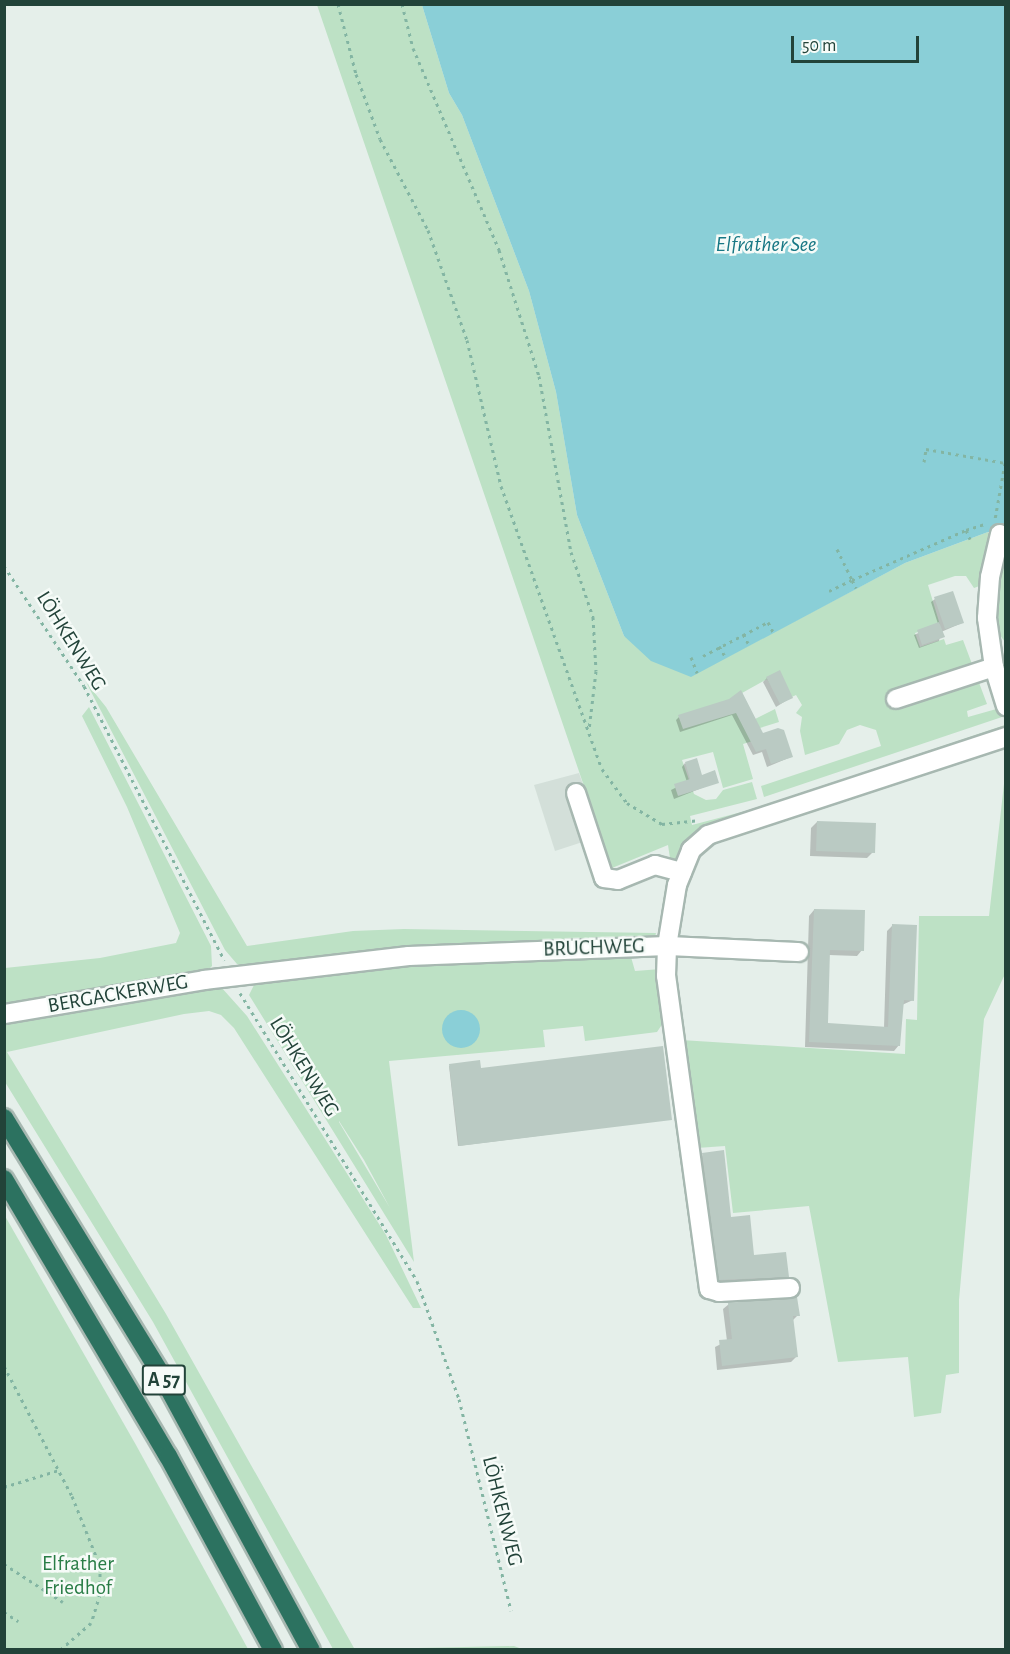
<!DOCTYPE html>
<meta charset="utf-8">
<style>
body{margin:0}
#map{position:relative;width:1010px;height:1654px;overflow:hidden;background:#e5efea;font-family:"Alegreya Sans",sans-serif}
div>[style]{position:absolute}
.built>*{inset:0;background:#d3dfd9}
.green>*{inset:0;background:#bde1c5}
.water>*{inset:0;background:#8acfd7}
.round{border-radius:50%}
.shadow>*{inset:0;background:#0003}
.building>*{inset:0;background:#bacac3}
.path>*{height:3px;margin-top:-1.5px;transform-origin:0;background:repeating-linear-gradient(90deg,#83b5a3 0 3px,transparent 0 7.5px)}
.roads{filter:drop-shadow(2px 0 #a7b8b1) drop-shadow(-2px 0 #a7b8b1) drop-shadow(0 2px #a7b8b1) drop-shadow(0 -2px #a7b8b1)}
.minor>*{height:18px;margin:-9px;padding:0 9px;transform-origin:9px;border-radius:9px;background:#fff}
.highway>*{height:18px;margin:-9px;padding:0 9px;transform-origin:9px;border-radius:9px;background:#2c7260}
span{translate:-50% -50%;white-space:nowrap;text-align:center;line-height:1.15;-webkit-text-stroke:5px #f6fbf8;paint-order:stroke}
.shield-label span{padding:2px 4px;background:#f6fbf8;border:2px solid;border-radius:4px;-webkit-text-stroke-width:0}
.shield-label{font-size:20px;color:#224339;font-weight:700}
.street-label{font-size:21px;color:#224339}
.park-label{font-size:21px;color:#297d46}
.water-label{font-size:22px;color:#177784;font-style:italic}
.frame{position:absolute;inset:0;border:6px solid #224339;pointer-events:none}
.scale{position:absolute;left:791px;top:36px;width:128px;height:27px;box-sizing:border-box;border:3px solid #224339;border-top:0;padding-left:8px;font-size:18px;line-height:21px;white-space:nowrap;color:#224339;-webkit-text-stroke:4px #f6fbf8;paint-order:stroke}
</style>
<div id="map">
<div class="built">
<i style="clip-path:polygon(579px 773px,601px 836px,555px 851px,534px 785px)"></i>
</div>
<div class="green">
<i style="clip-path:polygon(317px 5px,422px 5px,449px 93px,462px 115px,529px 291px,556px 392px,577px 515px,624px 636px,691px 676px,905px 563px,988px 532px,993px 541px,982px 585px,974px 588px,966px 576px,955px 576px,928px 585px,940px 625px,915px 633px,920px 647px,944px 639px,946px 645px,963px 640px,987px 704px,967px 711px,968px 717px,1000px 708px,1002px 717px,764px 797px,761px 786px,881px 746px,876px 730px,860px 725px,847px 730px,839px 744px,805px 755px,800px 731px,802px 717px,796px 713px,802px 705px,796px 695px,781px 702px,767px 679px,742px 693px,755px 719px,775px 709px,779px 722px,760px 728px,759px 739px,743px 744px,753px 779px,723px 788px,713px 752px,682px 760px,694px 794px,706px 800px,716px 799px,723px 790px,752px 782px,757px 799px,690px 816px,692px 825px,753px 809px,755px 816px,695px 834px,671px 865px,668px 845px,612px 868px)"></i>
<i style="clip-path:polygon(1005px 540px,1005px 642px,997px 631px,994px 611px,994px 584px)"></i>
<i style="clip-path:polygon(86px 682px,106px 707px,247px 946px,353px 931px,404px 929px,656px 933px,655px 937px,635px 942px,247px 967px,237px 964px,225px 950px)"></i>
<i style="clip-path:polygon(89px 707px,211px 946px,212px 966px,207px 971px,5px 1006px,5px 968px,100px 958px,176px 943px,180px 933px,127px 807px,82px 716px)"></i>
<i style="clip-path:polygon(1005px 725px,1005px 733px,769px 812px,767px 805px)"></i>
<i style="clip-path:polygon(1005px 775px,1005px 974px,984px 1019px,959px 1300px,959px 1373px,946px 1375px,941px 1413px,914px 1417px,908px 1357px,838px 1362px,809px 1206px,733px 1213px,725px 1146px,697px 1148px,681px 1040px,905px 1054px,906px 1019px,917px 1020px,919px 916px,989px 916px)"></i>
<i style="clip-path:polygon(evenodd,631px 957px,635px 971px,661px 969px,665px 1020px,657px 1032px,585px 1041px,583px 1026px,543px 1030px,545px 1047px,389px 1061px,414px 1262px,249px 995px,256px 981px,419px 961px,631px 957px,339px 1121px,364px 1160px,390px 1208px,339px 1122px,339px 1121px)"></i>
<i style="clip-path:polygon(208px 985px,221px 987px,247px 1016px,386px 1235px,421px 1308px,413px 1308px,234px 1028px,221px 1015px,209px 1011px,184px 1014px,7px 1052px,166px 1314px,354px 1648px,361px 1649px,333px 1649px,153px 1322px,5px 1082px,5px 1018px)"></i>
<i style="clip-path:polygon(5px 1216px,136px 1445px,248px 1649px,5px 1649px)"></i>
<i style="clip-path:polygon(514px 1646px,522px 1649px,372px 1649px)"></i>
</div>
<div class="water">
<i style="clip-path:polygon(422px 5px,1005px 5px,1005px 534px,988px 532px,905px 563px,691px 677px,651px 661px,624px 636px,577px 515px,556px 392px,529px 291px,462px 115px,449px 93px)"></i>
<i class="round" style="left:442px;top:1010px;width:38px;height:38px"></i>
</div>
<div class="shadow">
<i style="clip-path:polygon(935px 599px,962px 623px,941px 632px,939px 641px,919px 648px,914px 635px,938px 624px,931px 602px)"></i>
<i style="clip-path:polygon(767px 678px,792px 697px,776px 707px,763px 682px)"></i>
<i style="clip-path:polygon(729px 701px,762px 734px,791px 757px,767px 767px,762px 752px,753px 755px,732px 715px,680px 732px,676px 720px,679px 717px)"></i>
<i style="clip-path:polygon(685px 763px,701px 777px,717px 782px,674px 799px,671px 790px,687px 782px,682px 767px)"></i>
<i style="clip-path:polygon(817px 822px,873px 852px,867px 858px,810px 856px,811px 828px)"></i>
<i style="clip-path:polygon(814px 910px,862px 950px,857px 956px,829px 955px,827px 1025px,884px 1028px,887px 931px,892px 926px,913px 1000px,902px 1005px,899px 1045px,894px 1051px,805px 1047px,809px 916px)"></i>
<i style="clip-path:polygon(449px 1066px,479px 1070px,670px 1119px,458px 1146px)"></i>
<i style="clip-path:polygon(702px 1154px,730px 1219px,753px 1257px,787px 1276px,783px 1281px,715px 1284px,698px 1159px)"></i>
<i style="clip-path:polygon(729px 1304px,798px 1315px,792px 1321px,796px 1357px,791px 1362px,717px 1370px,715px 1347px,727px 1341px,723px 1309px)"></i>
</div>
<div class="building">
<i style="clip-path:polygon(953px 591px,964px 623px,945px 629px,934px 597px)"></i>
<i style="clip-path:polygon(939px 622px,945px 637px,922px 645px,917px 630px)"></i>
<i style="clip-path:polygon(780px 670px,793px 698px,780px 704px,766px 677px)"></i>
<i style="clip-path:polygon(741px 690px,763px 733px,778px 728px,784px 730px,793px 757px,771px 764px,766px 749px,756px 752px,736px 713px,683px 729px,678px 715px,729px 699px)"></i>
<i style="clip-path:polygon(697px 758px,702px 775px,715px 770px,719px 783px,678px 796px,674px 784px,690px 779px,685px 762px)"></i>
<i style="clip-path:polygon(817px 821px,876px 823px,875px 853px,816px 851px)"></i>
<i style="clip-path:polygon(814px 909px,865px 910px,864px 951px,830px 950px,828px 1023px,888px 1027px,892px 924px,917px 925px,914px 1001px,904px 1000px,900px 1046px,809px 1042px)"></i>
<i style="clip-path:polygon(663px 1046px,672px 1120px,459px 1146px,449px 1064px,480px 1060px,481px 1068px)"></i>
<i style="clip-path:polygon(724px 1150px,731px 1217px,750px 1215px,754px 1255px,786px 1252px,789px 1277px,719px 1280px,702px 1153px)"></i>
<i style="clip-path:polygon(797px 1297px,800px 1316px,793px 1316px,798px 1357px,722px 1366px,719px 1340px,732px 1339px,728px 1303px)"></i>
</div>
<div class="path">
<i style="left:338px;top:4px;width:72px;rotate:75.6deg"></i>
<i style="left:356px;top:74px;width:69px;rotate:69.7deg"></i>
<i style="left:380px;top:139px;width:103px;rotate:62.2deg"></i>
<i style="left:428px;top:230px;width:117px;rotate:70.5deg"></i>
<i style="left:467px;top:340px;width:150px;rotate:76.9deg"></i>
<i style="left:501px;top:486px;width:300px;rotate:70.4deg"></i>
<i style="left:602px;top:769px;width:42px;rotate:53.7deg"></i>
<i style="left:627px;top:803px;width:41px;rotate:31deg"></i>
<i style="left:662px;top:824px;width:36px;rotate:-6deg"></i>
<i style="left:402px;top:4px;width:45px;rotate:76deg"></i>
<i style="left:413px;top:48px;width:220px;rotate:66.9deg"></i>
<i style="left:499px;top:250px;width:132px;rotate:72.4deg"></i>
<i style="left:539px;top:376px;width:179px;rotate:79.7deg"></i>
<i style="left:571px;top:552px;width:69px;rotate:71.3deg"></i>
<i style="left:593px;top:617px;width:54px;rotate:86.8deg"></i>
<i style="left:596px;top:671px;width:59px;rotate:96.8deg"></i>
<i style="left:924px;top:462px;width:13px;rotate:-81deg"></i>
<i style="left:926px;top:449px;width:80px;rotate:10deg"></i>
<i style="left:1005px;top:463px;width:57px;rotate:100.1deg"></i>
<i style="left:966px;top:530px;width:20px;rotate:-18deg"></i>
<i style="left:837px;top:549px;width:34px;rotate:64deg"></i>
<i style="left:852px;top:580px;width:124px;rotate:-23.7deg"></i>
<i style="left:966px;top:530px;width:10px;rotate:66deg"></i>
<i style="left:4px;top:566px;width:144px;rotate:56.3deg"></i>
<i style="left:84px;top:686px;width:308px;rotate:62.9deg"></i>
<i style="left:829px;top:591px;width:25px;rotate:-26deg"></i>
<i style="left:852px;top:580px;width:9px;rotate:63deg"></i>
<i style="left:743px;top:634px;width:13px;rotate:61deg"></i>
<i style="left:719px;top:646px;width:14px;rotate:60deg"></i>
<i style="left:703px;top:656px;width:73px;rotate:-27.6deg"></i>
<i style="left:768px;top:622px;width:11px;rotate:63deg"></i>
<i style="left:691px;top:657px;width:17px;rotate:69deg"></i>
<i style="left:240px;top:993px;width:338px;rotate:58.4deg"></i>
<i style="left:417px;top:1281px;width:125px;rotate:70.4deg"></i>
<i style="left:459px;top:1399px;width:218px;rotate:76.2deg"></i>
<i style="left:4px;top:1366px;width:147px;rotate:62.4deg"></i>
<i style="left:72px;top:1496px;width:75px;rotate:68.2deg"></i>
<i style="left:100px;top:1566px;width:28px;rotate:90deg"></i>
<i style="left:100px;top:1594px;width:30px;rotate:107deg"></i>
<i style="left:91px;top:1623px;width:41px;rotate:138.9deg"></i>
<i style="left:4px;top:1487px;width:58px;rotate:-17.2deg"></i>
<i style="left:4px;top:1564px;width:70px;rotate:32.8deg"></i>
<i style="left:4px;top:1612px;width:17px;rotate:33deg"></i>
</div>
<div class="roads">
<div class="minor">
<i style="left:1000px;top:534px;width:44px;rotate:103.1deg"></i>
<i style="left:990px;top:577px;width:41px;rotate:94.2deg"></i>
<i style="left:987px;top:618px;width:49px;rotate:81.9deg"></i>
<i style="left:994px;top:667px;width:41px;rotate:72.9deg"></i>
<i style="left:896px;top:699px;width:103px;rotate:-18.1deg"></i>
<i style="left:576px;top:793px;width:89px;rotate:71.8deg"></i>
<i style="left:604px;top:878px;width:14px;rotate:8deg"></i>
<i style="left:618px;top:880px;width:40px;rotate:-22deg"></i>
<i style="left:655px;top:865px;width:28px;rotate:15deg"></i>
<i style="left:4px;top:1014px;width:203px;rotate:-9.6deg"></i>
<i style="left:204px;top:980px;width:206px;rotate:-6.7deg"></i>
<i style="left:409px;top:956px;width:258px;rotate:-2.2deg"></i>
<i style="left:667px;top:946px;width:62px;rotate:-80.7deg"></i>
<i style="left:677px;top:885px;width:38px;rotate:-68deg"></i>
<i style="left:691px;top:850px;width:23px;rotate:-41deg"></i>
<i style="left:708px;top:835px;width:314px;rotate:-18.2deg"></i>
<i style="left:790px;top:1288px;width:71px;rotate:176.8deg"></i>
<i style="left:719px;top:1292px;width:10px;rotate:-163deg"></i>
<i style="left:709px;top:1289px;width:316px;rotate:-97.8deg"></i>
<i style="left:666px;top:976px;width:30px;rotate:-88deg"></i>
<i style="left:667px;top:946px;width:132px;rotate:2.6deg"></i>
</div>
<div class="highway">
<i style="left:4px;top:1118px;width:303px;rotate:58.5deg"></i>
<i style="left:162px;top:1376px;width:312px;rotate:61.5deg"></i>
<i style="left:4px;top:1179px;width:322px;rotate:59.4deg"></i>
<i style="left:168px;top:1456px;width:221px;rotate:61.6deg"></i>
</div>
</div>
<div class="shield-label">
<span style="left:164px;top:1380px">A 57</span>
</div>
<div class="street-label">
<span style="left:71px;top:641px;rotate:58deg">LÖHKENWEG</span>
<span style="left:594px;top:948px;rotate:-2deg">BRUCHWEG</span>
<span style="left:118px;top:994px;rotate:-10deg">BERGACKERWEG</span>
<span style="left:304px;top:1067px;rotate:58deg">LÖHKENWEG</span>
<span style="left:502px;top:1511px;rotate:76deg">LÖHKENWEG</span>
</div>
<div class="park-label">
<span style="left:78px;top:1576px">Elfrather<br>Friedhof</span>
</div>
<div class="water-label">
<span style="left:766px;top:245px">Elfrather See</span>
</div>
<div class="frame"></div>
<div class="scale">50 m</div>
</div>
